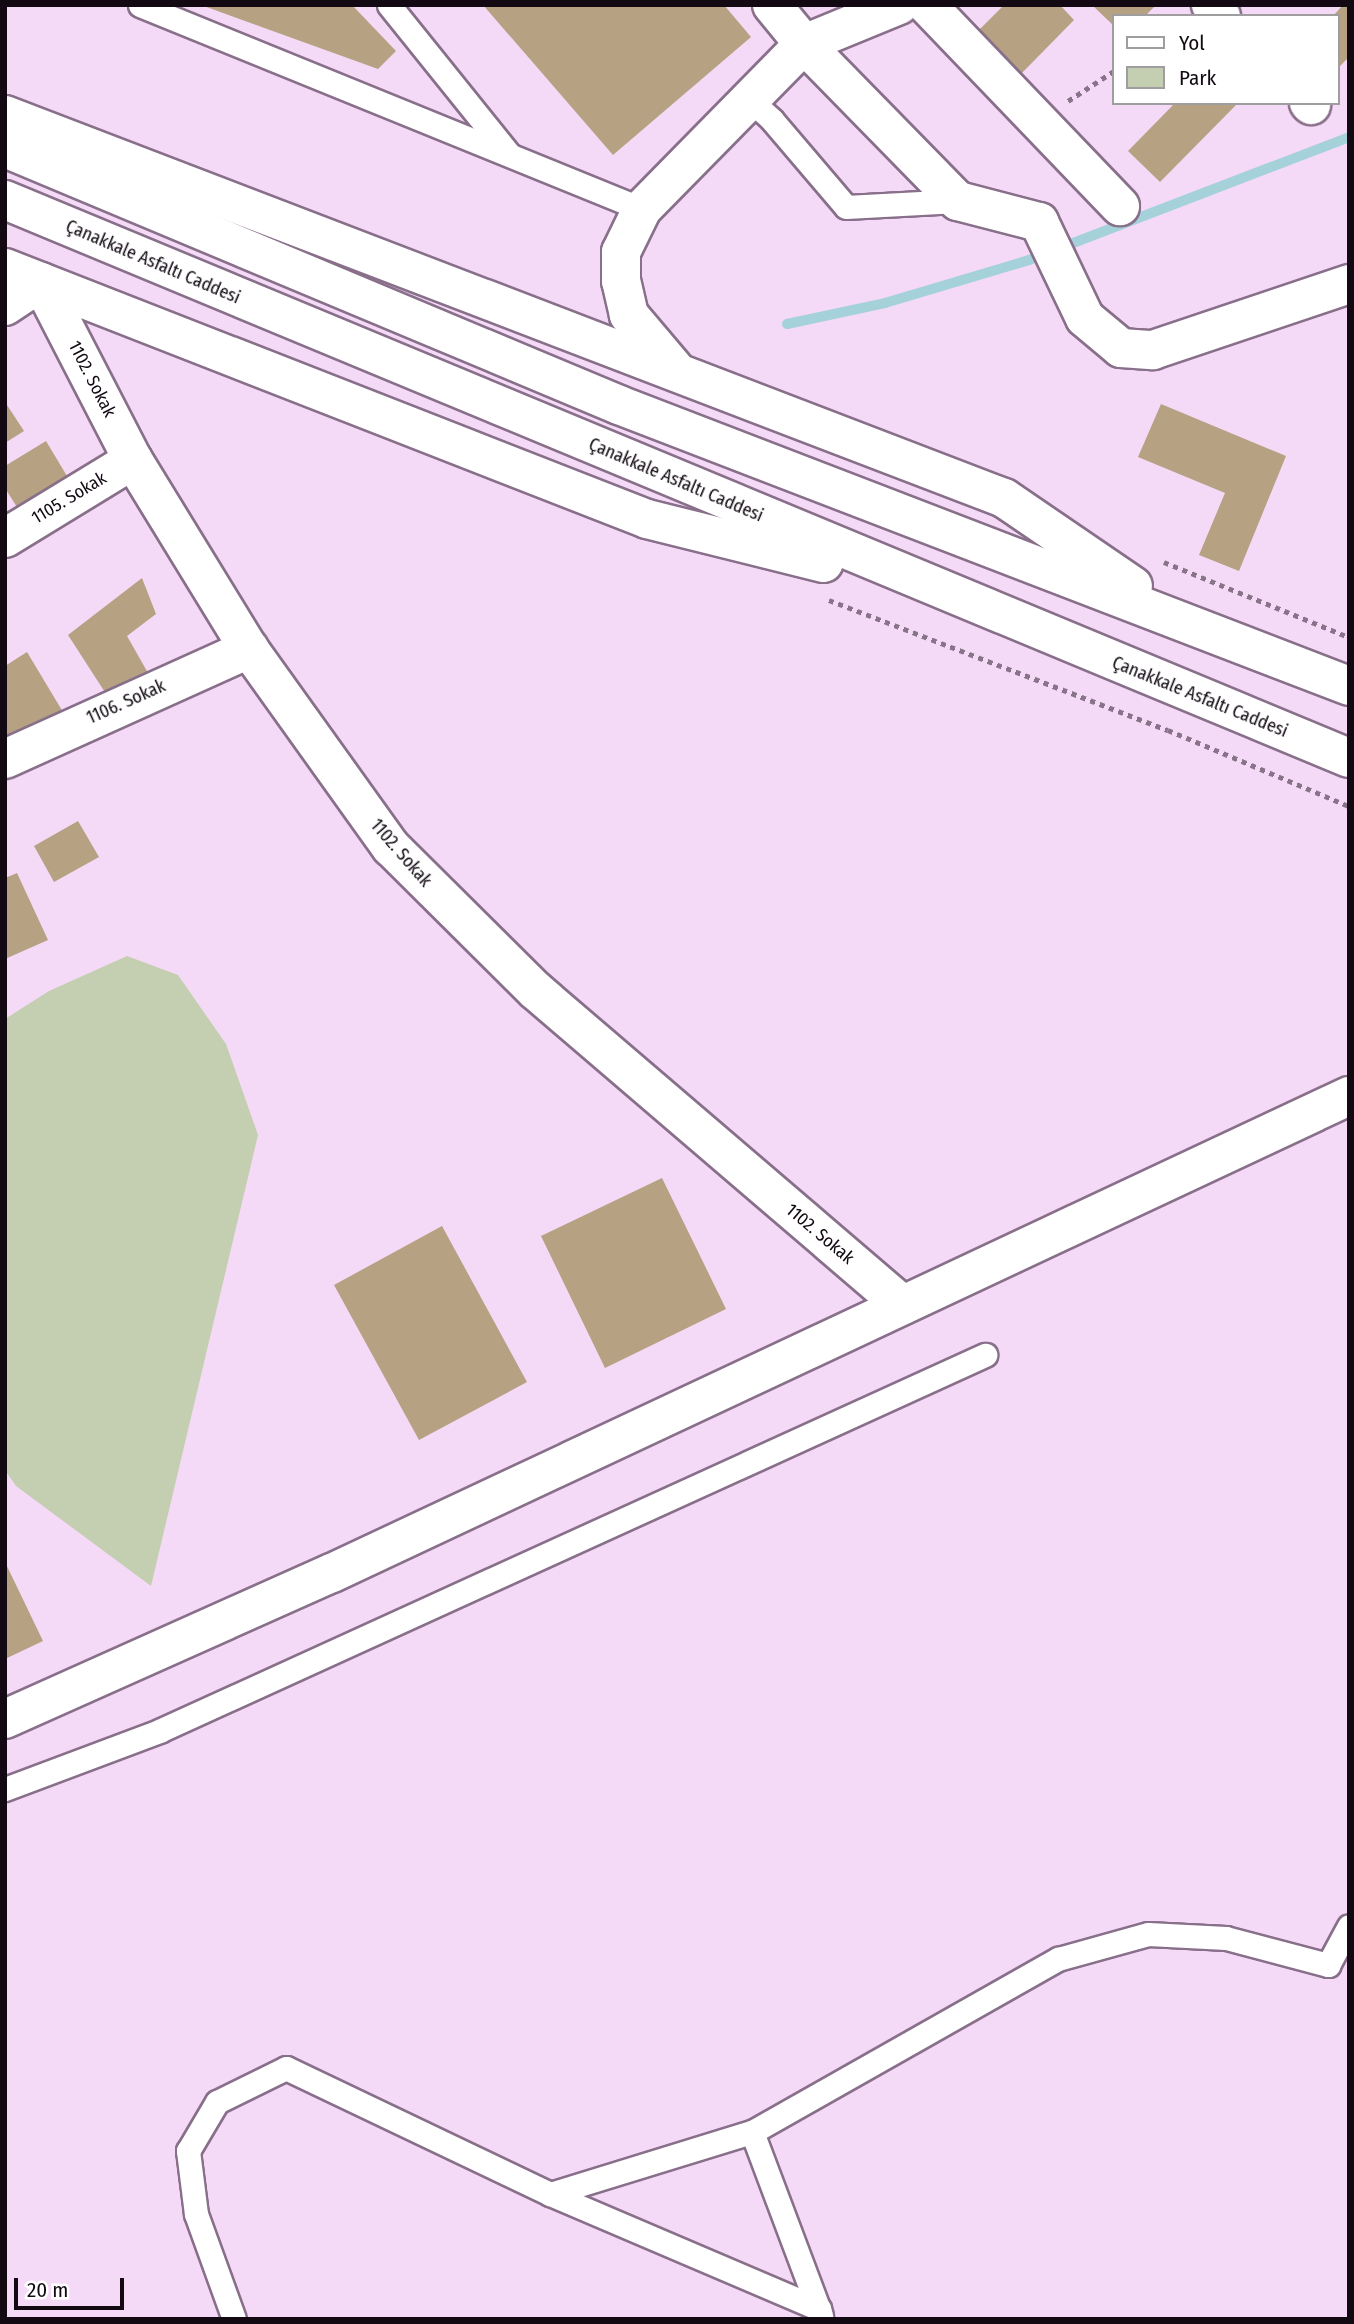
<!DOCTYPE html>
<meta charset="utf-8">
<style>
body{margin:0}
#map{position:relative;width:1354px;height:2324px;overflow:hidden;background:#f5daf7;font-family:"Fira Sans Condensed",sans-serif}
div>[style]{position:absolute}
.green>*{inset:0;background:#c4ceb0}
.stream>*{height:10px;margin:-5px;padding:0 5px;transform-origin:5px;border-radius:5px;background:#a5d1db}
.building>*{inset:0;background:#b6a182}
.path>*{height:4.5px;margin-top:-2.25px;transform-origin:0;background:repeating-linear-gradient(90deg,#877488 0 5px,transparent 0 10px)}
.roads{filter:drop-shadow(2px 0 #886f8a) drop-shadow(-2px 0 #886f8a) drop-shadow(0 2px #886f8a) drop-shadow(0 -2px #886f8a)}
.service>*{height:23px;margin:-11.5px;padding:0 11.5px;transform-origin:11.5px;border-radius:11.5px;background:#fff}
.minor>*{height:38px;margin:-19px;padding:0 19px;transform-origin:19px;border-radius:19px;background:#fff}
.trunk>*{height:38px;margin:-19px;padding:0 19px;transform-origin:19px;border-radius:19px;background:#fff}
span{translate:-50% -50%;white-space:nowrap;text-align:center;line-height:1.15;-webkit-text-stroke:6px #fff;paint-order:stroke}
.street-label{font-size:18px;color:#120913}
.frame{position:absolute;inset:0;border:7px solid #120913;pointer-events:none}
.legend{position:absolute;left:1112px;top:14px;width:228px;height:91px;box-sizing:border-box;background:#fff;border:2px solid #a09da1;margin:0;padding:9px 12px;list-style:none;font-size:21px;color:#120913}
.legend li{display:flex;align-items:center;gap:14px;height:35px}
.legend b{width:35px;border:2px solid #a09da1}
.scale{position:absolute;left:14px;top:2278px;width:110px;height:32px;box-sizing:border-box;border:4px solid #120913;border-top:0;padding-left:9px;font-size:21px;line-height:24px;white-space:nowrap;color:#120913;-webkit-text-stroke:5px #fff;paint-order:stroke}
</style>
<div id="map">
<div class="green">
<i style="clip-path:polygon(127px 956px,178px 975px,226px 1044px,258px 1135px,151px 1586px,16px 1486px,5px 1470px,5px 1019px,49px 991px)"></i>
</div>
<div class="stream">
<i style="left:787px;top:324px;width:100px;rotate:-12.1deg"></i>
<i style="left:885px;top:303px;width:150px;rotate:-16.6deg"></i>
<i style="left:1029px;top:260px;width:343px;rotate:-21deg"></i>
</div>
<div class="building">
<i style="clip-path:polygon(201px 5px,352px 5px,396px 51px,378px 69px)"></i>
<i style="clip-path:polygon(483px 5px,724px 5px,751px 37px,613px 155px)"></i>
<i style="clip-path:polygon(1004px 5px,1060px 5px,1074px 20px,1018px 77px,975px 34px)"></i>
<i style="clip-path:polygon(1092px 5px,1156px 5px,1145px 16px,1114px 16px,1114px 26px)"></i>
<i style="clip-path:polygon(1343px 5px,1349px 5px,1349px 57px,1338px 68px,1338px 16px,1333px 16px)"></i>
<i style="clip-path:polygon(1175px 103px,1238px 103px,1160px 182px,1128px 151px)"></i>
<i style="clip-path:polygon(5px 402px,24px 431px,5px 443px)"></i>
<i style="clip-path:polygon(1161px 404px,1286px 456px,1239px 571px,1199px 555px,1225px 493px,1138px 457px)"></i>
<i style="clip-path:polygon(46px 441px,70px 481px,20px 512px,5px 488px,5px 466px)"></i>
<i style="clip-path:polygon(142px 578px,156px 614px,127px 636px,152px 680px,110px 700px,68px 635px)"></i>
<i style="clip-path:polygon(27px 652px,63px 712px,9px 739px,5px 732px,5px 666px)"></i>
<i style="clip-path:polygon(78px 821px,99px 857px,54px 882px,34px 846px)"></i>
<i style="clip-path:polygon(17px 873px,48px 940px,5px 959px,5px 878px)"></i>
<i style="clip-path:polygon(662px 1178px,726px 1309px,605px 1368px,541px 1236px)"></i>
<i style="clip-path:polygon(442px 1226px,527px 1382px,419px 1440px,334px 1285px)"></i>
<i style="clip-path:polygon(5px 1562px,43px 1641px,5px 1659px)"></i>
</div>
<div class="path">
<i style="left:1068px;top:101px;width:55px;rotate:-33.1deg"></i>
<i style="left:1164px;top:562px;width:200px;rotate:22.1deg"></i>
<i style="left:829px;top:600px;width:363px;rotate:21deg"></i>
<i style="left:1168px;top:730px;width:196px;rotate:22.8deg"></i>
</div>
<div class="roads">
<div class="service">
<i style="left:140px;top:5px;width:542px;rotate:22.12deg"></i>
<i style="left:389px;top:5px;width:190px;rotate:51.2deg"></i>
<i style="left:749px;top:99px;width:31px;rotate:42deg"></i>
<i style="left:772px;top:120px;width:114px;rotate:49.6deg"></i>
<i style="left:846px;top:207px;width:112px;rotate:-3.1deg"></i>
<i style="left:5px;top:1789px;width:165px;rotate:-20.6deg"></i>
<i style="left:159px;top:1731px;width:908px;rotate:-24.48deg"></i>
<i style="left:752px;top:2132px;width:197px;rotate:69.4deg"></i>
<i style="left:550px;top:2194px;width:293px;rotate:23.1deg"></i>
<i style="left:234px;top:2319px;width:112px;rotate:-109.9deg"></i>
<i style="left:196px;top:2214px;width:64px;rotate:-97.2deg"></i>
<i style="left:188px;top:2151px;width:57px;rotate:-59.4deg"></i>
<i style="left:217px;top:2102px;width:77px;rotate:-26.2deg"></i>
<i style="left:286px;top:2068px;width:293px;rotate:25.5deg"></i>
<i style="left:550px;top:2194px;width:211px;rotate:-17.1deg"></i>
<i style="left:752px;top:2132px;width:352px;rotate:-29.5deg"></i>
<i style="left:1058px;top:1959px;width:93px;rotate:-15.5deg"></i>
<i style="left:1148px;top:1934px;width:78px;rotate:2.9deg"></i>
<i style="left:1226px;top:1938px;width:106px;rotate:14.8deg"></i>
<i style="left:1328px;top:1965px;width:44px;rotate:-61.7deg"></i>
</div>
<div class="minor">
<i style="left:772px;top:5px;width:50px;rotate:50.6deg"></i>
<i style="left:804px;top:44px;width:220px;rotate:45.6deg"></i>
<i style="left:958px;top:201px;width:84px;rotate:14.5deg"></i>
<i style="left:1039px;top:222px;width:106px;rotate:64.4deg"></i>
<i style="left:1085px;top:318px;width:47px;rotate:39.8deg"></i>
<i style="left:1121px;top:348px;width:32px;rotate:4deg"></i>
<i style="left:1153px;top:350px;width:207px;rotate:-18.6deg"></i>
<i style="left:927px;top:5px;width:279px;rotate:46.2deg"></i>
<i style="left:1211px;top:5px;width:15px;rotate:48deg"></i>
<i style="left:804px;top:44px;width:103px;rotate:-22.3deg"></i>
<i style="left:1309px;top:103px;width:3px;rotate:45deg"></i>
<i style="left:5px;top:306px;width:43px;rotate:-33.7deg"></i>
<i style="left:41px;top:282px;width:200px;rotate:62.7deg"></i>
<i style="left:133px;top:460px;width:222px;rotate:58.5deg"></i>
<i style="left:249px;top:649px;width:244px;rotate:54.4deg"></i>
<i style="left:391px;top:847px;width:203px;rotate:44.8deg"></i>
<i style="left:535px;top:990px;width:484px;rotate:40.6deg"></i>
<i style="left:5px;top:538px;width:150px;rotate:-31.4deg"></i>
<i style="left:5px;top:759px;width:268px;rotate:-24.3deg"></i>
<i style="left:5px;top:1719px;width:358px;rotate:-24.1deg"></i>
<i style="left:332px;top:1573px;width:1123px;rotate:-25.13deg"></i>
</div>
<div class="trunk">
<i style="left:5px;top:115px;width:1070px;rotate:20.98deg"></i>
<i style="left:1004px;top:498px;width:156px;rotate:34.3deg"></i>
<i style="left:5px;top:148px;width:666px;rotate:22.71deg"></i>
<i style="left:619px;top:405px;width:782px;rotate:21.05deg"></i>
<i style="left:5px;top:200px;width:1455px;rotate:22.55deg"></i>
<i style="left:5px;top:268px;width:689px;rotate:21.35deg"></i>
<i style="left:647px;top:519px;width:182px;rotate:14deg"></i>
<i style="left:674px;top:368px;width:70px;rotate:-130.3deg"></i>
<i style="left:629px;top:315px;width:35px;rotate:-103deg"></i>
<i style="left:621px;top:281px;width:29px;rotate:-90deg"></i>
<i style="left:621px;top:252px;width:48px;rotate:-64deg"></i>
<i style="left:642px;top:209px;width:231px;rotate:-45.5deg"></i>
</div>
</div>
<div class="street-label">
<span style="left:153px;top:262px;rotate:23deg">Çanakkale Asfaltı Caddesi</span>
<span style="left:92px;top:379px;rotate:63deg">1102. Sokak</span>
<span style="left:676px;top:480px;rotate:23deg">Çanakkale Asfaltı Caddesi</span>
<span style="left:69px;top:498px;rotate:-31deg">1105. Sokak</span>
<span style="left:1200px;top:697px;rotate:22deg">Çanakkale Asfaltı Caddesi</span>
<span style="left:126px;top:702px;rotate:-24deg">1106. Sokak</span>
<span style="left:401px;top:853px;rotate:49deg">1102. Sokak</span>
<span style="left:820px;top:1234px;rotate:40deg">1102. Sokak</span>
</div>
<div class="frame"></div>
<ul class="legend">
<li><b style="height:9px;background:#fff"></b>Yol</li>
<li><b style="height:19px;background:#c4ceb0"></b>Park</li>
</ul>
<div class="scale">20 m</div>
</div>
